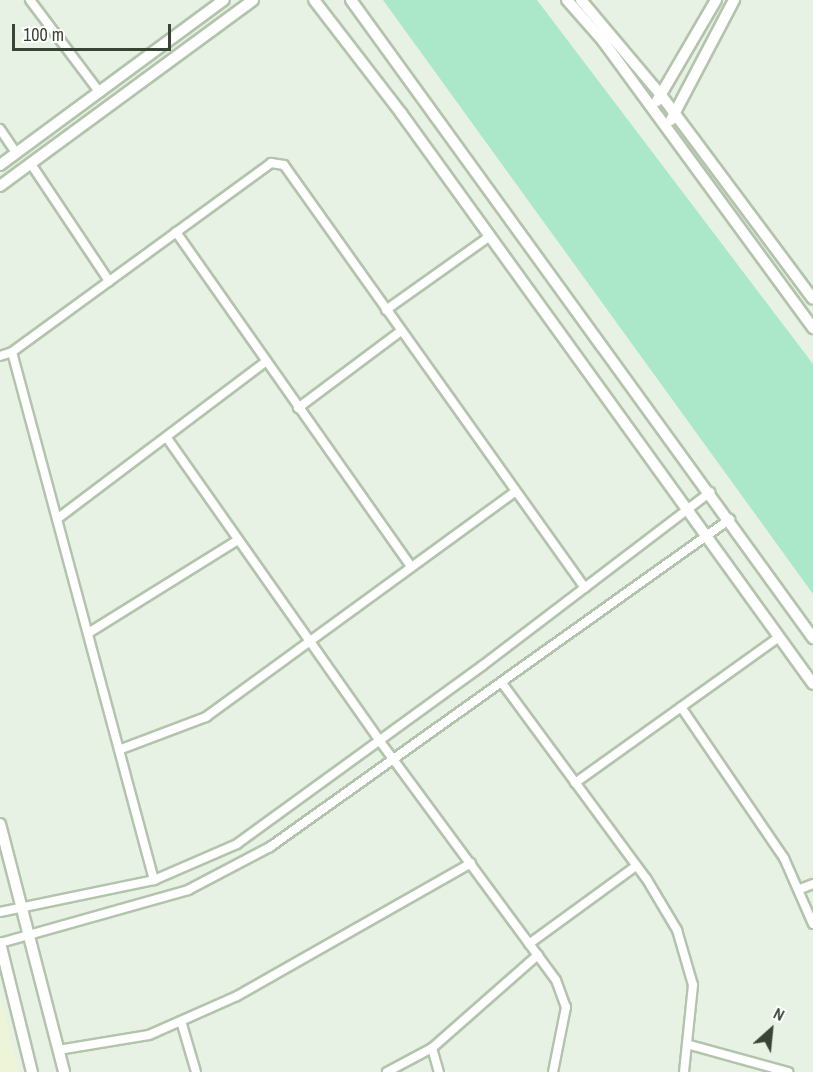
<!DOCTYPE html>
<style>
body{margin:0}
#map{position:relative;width:813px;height:1072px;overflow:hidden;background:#e8f2e4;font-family:"Archivo Narrow",sans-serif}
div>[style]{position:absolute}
.medical>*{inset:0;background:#eef4d7}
.green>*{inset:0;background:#abe8ca}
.roads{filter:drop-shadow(2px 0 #b3c4ac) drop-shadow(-2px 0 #b3c4ac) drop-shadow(0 2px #b3c4ac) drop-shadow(0 -2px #b3c4ac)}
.minor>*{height:8px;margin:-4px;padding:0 4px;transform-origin:4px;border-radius:4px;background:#fff}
.tertiary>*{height:10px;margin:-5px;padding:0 5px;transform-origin:5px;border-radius:5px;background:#fff}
span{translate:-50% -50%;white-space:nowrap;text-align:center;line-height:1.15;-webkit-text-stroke:5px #fff;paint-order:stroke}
.north{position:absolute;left:741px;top:1000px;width:60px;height:60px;-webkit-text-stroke:4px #fff;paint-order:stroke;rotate:27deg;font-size:16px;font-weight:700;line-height:24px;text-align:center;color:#394534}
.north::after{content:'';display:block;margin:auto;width:21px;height:27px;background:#394534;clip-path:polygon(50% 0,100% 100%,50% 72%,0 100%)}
.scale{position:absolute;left:12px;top:24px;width:159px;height:27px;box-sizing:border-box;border:3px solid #394534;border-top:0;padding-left:8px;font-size:18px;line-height:21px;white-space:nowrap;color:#394534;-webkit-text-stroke:4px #fff;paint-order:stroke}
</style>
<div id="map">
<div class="medical">
<i style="clip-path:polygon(0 996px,7px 1022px,19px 1072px,0 1072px)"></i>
</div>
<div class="green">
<i style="clip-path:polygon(383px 0,537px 0,813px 364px,813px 594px)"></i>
</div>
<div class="roads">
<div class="minor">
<i style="left:30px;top:0;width:116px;rotate:53deg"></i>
<i style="left:0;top:129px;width:29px;rotate:56deg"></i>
<i style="left:31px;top:164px;width:141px;rotate:56.3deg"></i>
<i style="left:176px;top:232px;width:408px;rotate:54.9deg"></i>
<i style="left:386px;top:310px;width:128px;rotate:-35.4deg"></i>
<i style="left:12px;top:352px;width:547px;rotate:74.95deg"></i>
<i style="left:0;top:356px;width:13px;rotate:-18deg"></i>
<i style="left:12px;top:352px;width:321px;rotate:-36.1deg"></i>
<i style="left:271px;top:163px;width:13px;rotate:9deg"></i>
<i style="left:284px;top:165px;width:519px;rotate:54.56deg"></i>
<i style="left:298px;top:408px;width:129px;rotate:-36.8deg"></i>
<i style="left:167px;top:438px;width:369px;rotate:54.9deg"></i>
<i style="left:379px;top:740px;width:298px;rotate:53.6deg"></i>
<i style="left:556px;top:980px;width:29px;rotate:70deg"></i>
<i style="left:566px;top:1007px;width:66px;rotate:101.3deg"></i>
<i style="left:57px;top:519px;width:261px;rotate:-37deg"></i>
<i style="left:90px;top:632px;width:174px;rotate:-31.9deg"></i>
<i style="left:502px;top:683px;width:242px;rotate:53.6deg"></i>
<i style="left:646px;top:878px;width:61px;rotate:59.2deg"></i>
<i style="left:677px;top:930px;width:57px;rotate:73.8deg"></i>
<i style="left:693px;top:985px;width:87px;rotate:95.9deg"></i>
<i style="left:681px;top:707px;width:183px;rotate:55.7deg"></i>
<i style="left:784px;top:858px;width:72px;rotate:66.3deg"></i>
<i style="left:121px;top:749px;width:91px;rotate:-20.6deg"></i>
<i style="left:206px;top:717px;width:381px;rotate:-36.1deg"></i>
<i style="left:575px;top:783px;width:251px;rotate:-35.6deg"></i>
<i style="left:800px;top:889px;width:14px;rotate:-21deg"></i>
<i style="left:0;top:912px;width:157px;rotate:-11.7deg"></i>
<i style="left:154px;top:880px;width:90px;rotate:-23.4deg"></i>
<i style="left:237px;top:844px;width:303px;rotate:-36deg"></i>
<i style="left:482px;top:666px;width:287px;rotate:-37.3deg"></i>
<i style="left:0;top:943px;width:195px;rotate:-15.7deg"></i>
<i style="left:188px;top:890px;width:93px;rotate:-27.7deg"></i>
<i style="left:270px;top:847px;width:565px;rotate:-35.49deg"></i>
<i style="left:529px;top:944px;width:132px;rotate:-36.1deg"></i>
<i style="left:181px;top:1021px;width:53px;rotate:73.6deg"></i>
<i style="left:690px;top:1045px;width:102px;rotate:15.4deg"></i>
<i style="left:432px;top:1048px;width:25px;rotate:74deg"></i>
<i style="left:58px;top:1050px;width:92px;rotate:-9.4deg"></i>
<i style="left:149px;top:1035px;width:96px;rotate:-23.9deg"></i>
<i style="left:237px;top:996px;width:269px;rotate:-29.6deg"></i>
<i style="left:387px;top:1072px;width:51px;rotate:-28.1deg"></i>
<i style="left:432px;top:1048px;width:141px;rotate:-41.3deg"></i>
</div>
<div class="tertiary">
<i style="left:314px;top:0;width:143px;rotate:52.4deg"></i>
<i style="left:401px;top:113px;width:704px;rotate:54.19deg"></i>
<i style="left:351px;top:0;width:788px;rotate:54.09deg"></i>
<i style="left:567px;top:0;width:55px;rotate:48.7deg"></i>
<i style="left:603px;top:41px;width:356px;rotate:53.8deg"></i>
<i style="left:581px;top:0;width:124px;rotate:49.9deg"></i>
<i style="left:661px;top:95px;width:254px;rotate:53.3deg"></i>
<i style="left:657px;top:101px;width:117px;rotate:-59.7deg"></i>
<i style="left:671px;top:120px;width:136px;rotate:-62.3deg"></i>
<i style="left:0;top:165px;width:278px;rotate:-36.4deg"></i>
<i style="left:0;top:186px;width:314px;rotate:-36.3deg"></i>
<i style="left:0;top:824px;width:256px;rotate:75.5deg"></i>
<i style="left:0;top:943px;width:133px;rotate:76.1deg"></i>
</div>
</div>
<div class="north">N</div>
<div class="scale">100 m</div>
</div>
